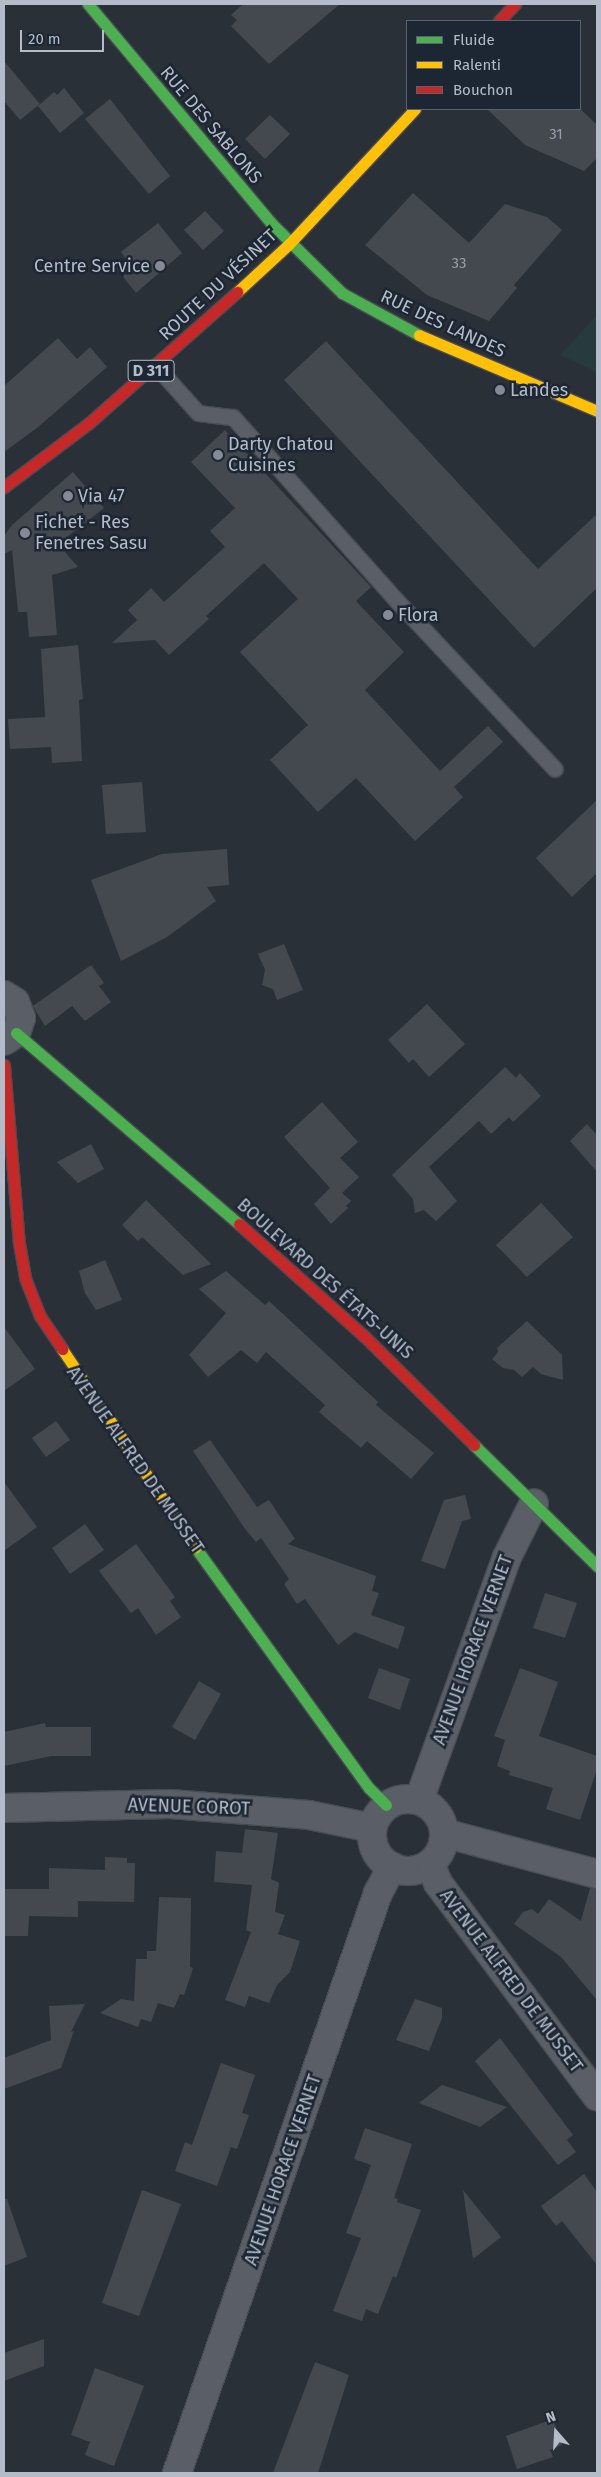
<!DOCTYPE html>
<meta charset="utf-8">
<style>
body{margin:0}
#map{position:relative;width:601px;height:2477px;overflow:hidden;background:#2a3038;font-family:"Fira Sans",sans-serif}
div>[style]{position:absolute}
.green>*{inset:0;background:#273a3e}
.building>*{inset:0;background:#444950}
.roads{filter:drop-shadow(1px 0 #484c53) drop-shadow(-1px 0 #484c53) drop-shadow(0 1px #484c53) drop-shadow(0 -1px #484c53)}
.lane>*{height:15px;margin:-7.5px;padding:0 7.5px;transform-origin:7.5px;border-radius:7.5px;background:#5a5e66}
.street>*{height:28px;margin:-14px;padding:0 14px;transform-origin:14px;border-radius:14px;background:#5a5e66}
.street>.ring{margin:-14px;padding:0;box-sizing:content-box;background:none;border:28px solid #5a5e66;border-radius:50%}
.fast>*{height:11px;margin:-5.5px;padding:0 5.5px;transform-origin:5.5px;border-radius:5.5px;background:#4caf50}
.slow>*{height:11px;margin:-5.5px;padding:0 5.5px;transform-origin:5.5px;border-radius:5.5px;background:#ffc107}
.jam>*{height:11px;margin:-5.5px;padding:0 5.5px;transform-origin:5.5px;border-radius:5.5px;background:#c62828}
.dots>*{width:14px;height:14px;translate:-50% -50%;box-sizing:border-box;border:2px solid #1d2633;border-radius:50%}
span{translate:-50% -50%;white-space:nowrap;text-align:center;line-height:1.15;-webkit-text-stroke:5px #1d2633;paint-order:stroke}
.number-label{font-size:15px;color:#989fab}
.number-label span{-webkit-text-stroke-width:0}
.shield-label span{padding:1px 4px;background:#1d2633;border:1px solid;border-radius:4px;-webkit-text-stroke-width:0}
.shield-label{font-size:16px;color:#b4bcc9;font-weight:700}
.street-label{font-size:18px;color:#b4bcc9}
.poi-label{font-size:18px;color:#b4bcc9}
.right{translate:-100% -50%;text-align:right}
.left{translate:0 -50%;text-align:left}
.frame{position:absolute;inset:0;border:5px solid #b4bcc9;pointer-events:none}
.legend{position:absolute;left:406px;top:20px;width:175px;height:90px;box-sizing:border-box;background:#1d2633;border:1px solid #59626f;margin:0;padding:6px 9px;list-style:none;font-size:15px;color:#b4bcc9}
.legend li{display:flex;align-items:center;gap:10px;height:25px}
.legend b{width:25px;border:1px solid #59626f}
.north{position:absolute;left:531px;top:2407px;width:50px;height:50px;-webkit-text-stroke:4px #1d2633;paint-order:stroke;rotate:341deg;font-size:14px;font-weight:700;line-height:20px;text-align:center;color:#b4bcc9}
.north::after{content:'';display:block;margin:auto;width:18px;height:22px;background:#b4bcc9;clip-path:polygon(50% 0,100% 100%,50% 72%,0 100%)}
.scale{position:absolute;left:20px;top:30px;width:84px;height:22px;box-sizing:border-box;border:2px solid #b4bcc9;border-top:0;padding-left:6px;font-size:15px;line-height:18px;white-space:nowrap;color:#b4bcc9;-webkit-text-stroke:4px #1d2633;paint-order:stroke}
</style>
<div id="map">
<div class="green">
<i style="clip-path:polygon(597px 315px,597px 372px,560px 355px)"></i>
</div>
<div class="building">
<i style="clip-path:polygon(243px 4px,340px 4px,269px 64px,231px 26px,237px 20px,231px 15px)"></i>
<i style="clip-path:polygon(4px 61px,40px 104px,20px 120px,4px 101px)"></i>
<i style="clip-path:polygon(64px 88px,84px 113px,60px 133px,38px 106px,54px 92px,57px 95px)"></i>
<i style="clip-path:polygon(110px 99px,170px 176px,149px 194px,85px 119px)"></i>
<i style="clip-path:polygon(487px 109px,580px 109px,597px 125px,597px 158px,584px 171px,525px 145px)"></i>
<i style="clip-path:polygon(270px 115px,290px 134px,265px 159px,245px 139px)"></i>
<i style="clip-path:polygon(413px 193px,469px 243px,505px 204px,547px 217px,562px 230px,514px 285px,517px 288px,489px 321px,427px 295px,365px 245px)"></i>
<i style="clip-path:polygon(205px 211px,224px 231px,203px 250px,184px 230px)"></i>
<i style="clip-path:polygon(158px 223px,182px 253px,136px 293px,116px 268px,126px 259px,121px 252px)"></i>
<i style="clip-path:polygon(58px 338px,77px 359px,90px 347px,107px 367px,37px 428px,4px 452px,4px 386px)"></i>
<i style="clip-path:polygon(326px 341px,538px 569px,597px 514px,597px 588px,534px 648px,284px 380px)"></i>
<i style="clip-path:polygon(225px 430px,371px 587px,356px 601px,404px 652px,365px 690px,440px 771px,488px 726px,503px 742px,454px 787px,463px 797px,415px 841px,356px 778px,318px 812px,270px 760px,308px 725px,240px 652px,298px 599px,264px 563px,206px 616px,209px 619px,169px 655px,155px 640px,112px 643px,137px 620px,128px 610px,151px 588px,164px 602px,225px 547px,210px 531px,235px 508px,191px 462px)"></i>
<i style="clip-path:polygon(73px 472px,104px 508px,58px 544px,78px 567px,52px 575px,57px 635px,29px 637px,27px 612px,18px 612px,12px 550px,4px 554px,4px 536px,12px 525px)"></i>
<i style="clip-path:polygon(78px 645px,83px 699px,79px 700px,82px 761px,52px 763px,51px 747px,10px 749px,8px 719px,45px 717px,41px 649px)"></i>
<i style="clip-path:polygon(142px 782px,146px 832px,106px 834px,102px 785px)"></i>
<i style="clip-path:polygon(597px 800px,597px 873px,572px 897px,536px 858px)"></i>
<i style="clip-path:polygon(227px 849px,229px 885px,207px 887px,216px 901px,167px 937px,121px 961px,91px 880px,162px 854px)"></i>
<i style="clip-path:polygon(284px 944px,303px 990px,277px 1000px,273px 989px,262px 985px,265px 970px,258px 954px)"></i>
<i style="clip-path:polygon(91px 965px,104px 983px,99px 986px,111px 1002px,85px 1021px,72px 1006px,45px 1026px,33px 1006px)"></i>
<i style="clip-path:polygon(427px 1004px,465px 1044px,429px 1077px,413px 1059px,409px 1063px,388px 1040px)"></i>
<i style="clip-path:polygon(505px 1067px,516px 1078px,520px 1073px,541px 1096px,513px 1122px,509px 1117px,491px 1134px,479px 1121px,429px 1167px,457px 1201px,436px 1221px,424px 1210px,415px 1213px,413px 1199px,392px 1175px)"></i>
<i style="clip-path:polygon(322px 1102px,358px 1142px,340px 1158px,359px 1177px,342px 1193px,351px 1201px,346px 1206px,348px 1208px,331px 1224px,314px 1204px,330px 1188px,284px 1137px)"></i>
<i style="clip-path:polygon(587px 1124px,597px 1135px,597px 1172px,570px 1141px)"></i>
<i style="clip-path:polygon(91px 1144px,104px 1169px,78px 1183px,57px 1162px)"></i>
<i style="clip-path:polygon(146px 1200px,211px 1264px,183px 1275px,142px 1237px,138px 1241px,122px 1225px)"></i>
<i style="clip-path:polygon(541px 1203px,573px 1237px,527px 1277px,496px 1245px)"></i>
<i style="clip-path:polygon(105px 1260px,122px 1300px,96px 1310px,85px 1293px,79px 1271px)"></i>
<i style="clip-path:polygon(226px 1271px,265px 1305px,269px 1301px,378px 1402px,376px 1405px,434px 1453px,411px 1479px,367px 1441px,361px 1448px,319px 1412px,325px 1405px,266px 1352px,257px 1363px,241px 1350px,208px 1377px,189px 1355px,226px 1313px,199px 1289px)"></i>
<i style="clip-path:polygon(527px 1321px,562px 1355px,563px 1380px,541px 1374px,533px 1367px,522px 1377px,514px 1370px,503px 1368px,492px 1359px,498px 1352px,497px 1348px)"></i>
<i style="clip-path:polygon(4px 1327px,35px 1369px,4px 1391px)"></i>
<i style="clip-path:polygon(56px 1421px,70px 1440px,46px 1457px,32px 1438px)"></i>
<i style="clip-path:polygon(210px 1440px,257px 1507px,269px 1500px,295px 1539px,288px 1544px,376px 1576px,372px 1591px,379px 1593px,371px 1615px,405px 1627px,398px 1649px,355px 1632px,338px 1645px,305px 1599px,297px 1604px,284px 1584px,289px 1579px,261px 1538px,256px 1542px,245px 1529px,193px 1451px)"></i>
<i style="clip-path:polygon(4px 1482px,37px 1527px,4px 1551px)"></i>
<i style="clip-path:polygon(465px 1495px,471px 1519px,462px 1521px,445px 1569px,421px 1561px,444px 1500px)"></i>
<i style="clip-path:polygon(85px 1524px,104px 1550px,70px 1574px,52px 1548px)"></i>
<i style="clip-path:polygon(136px 1544px,175px 1597px,170px 1601px,181px 1617px,156px 1635px,138px 1608px,131px 1613px,99px 1571px)"></i>
<i style="clip-path:polygon(545px 1593px,577px 1603px,565px 1638px,533px 1628px)"></i>
<i style="clip-path:polygon(379px 1668px,410px 1679px,400px 1710px,368px 1698px)"></i>
<i style="clip-path:polygon(520px 1668px,558px 1682px,539px 1736px,597px 1756px,597px 1769px,580px 1820px,546px 1809px,553px 1788px,509px 1775px,510px 1771px,497px 1766px,505px 1740px,494px 1736px)"></i>
<i style="clip-path:polygon(199px 1681px,221px 1694px,195px 1740px,172px 1727px)"></i>
<i style="clip-path:polygon(45px 1723px,46px 1727px,91px 1727px,91px 1756px,51px 1756px,4px 1766px,4px 1732px)"></i>
<i style="clip-path:polygon(245px 1829px,278px 1833px,271px 1879px,279px 1883px,275px 1912px,285px 1915px,278px 1934px,300px 1941px,290px 1972px,277px 1985px,269px 2003px,249px 1996px,245px 2007px,225px 2000px,251px 1932px,246px 1930px,252px 1885px,214px 1882px,216px 1851px,242px 1853px)"></i>
<i style="clip-path:polygon(105px 1857px,127px 1858px,127px 1863px,135px 1863px,134px 1902px,78px 1901px,78px 1917px,29px 1916px,28px 1936px,4px 1936px,4px 1889px,49px 1889px,49px 1868px,105px 1870px)"></i>
<i style="clip-path:polygon(590px 1888px,597px 1889px,597px 2000px,561px 1957px,514px 1924px,523px 1912px,532px 1909px,538px 1914px,549px 1899px,581px 1921px)"></i>
<i style="clip-path:polygon(159px 1897px,191px 1898px,190px 1967px,193px 1968px,184px 1995px,180px 1994px,174px 2008px,158px 2003px,151px 2022px,141px 2019px,138px 2027px,100px 2013px,121px 1999px,134px 2001px,136px 1959px,147px 1959px,147px 1951px,156px 1951px)"></i>
<i style="clip-path:polygon(415px 1999px,442px 2008px,442px 2018px,429px 2051px,396px 2040px)"></i>
<i style="clip-path:polygon(85px 2004px,71px 2032px,74px 2031px,61px 2068px,4px 2089px,4px 2058px,51px 2040px,49px 2006px)"></i>
<i style="clip-path:polygon(500px 2038px,573px 2135px,567px 2140px,576px 2152px,558px 2165px,475px 2061px)"></i>
<i style="clip-path:polygon(221px 2063px,255px 2075px,242px 2113px,249px 2115px,237px 2149px,231px 2147px,217px 2186px,175px 2171px,185px 2142px,192px 2145px)"></i>
<i style="clip-path:polygon(442px 2085px,463px 2092px,507px 2107px,480px 2127px,419px 2103px)"></i>
<i style="clip-path:polygon(365px 2128px,412px 2144px,394px 2198px,398px 2199px,397px 2202px,421px 2210px,396px 2278px,393px 2276px,378px 2314px,366px 2309px,362px 2321px,333px 2311px,361px 2238px,346px 2233px,371px 2165px,354px 2159px)"></i>
<i style="clip-path:polygon(584px 2174px,597px 2192px,597px 2265px,562px 2221px,556px 2226px,541px 2206px)"></i>
<i style="clip-path:polygon(142px 2190px,181px 2204px,139px 2316px,102px 2303px)"></i>
<i style="clip-path:polygon(463px 2190px,501px 2237px,473px 2259px)"></i>
<i style="clip-path:polygon(4px 2199px,7px 2199px,27px 2257px,4px 2266px)"></i>
<i style="clip-path:polygon(44px 2339px,44px 2366px,4px 2381px,4px 2353px)"></i>
<i style="clip-path:polygon(315px 2362px,349px 2375px,318px 2473px,273px 2473px)"></i>
<i style="clip-path:polygon(95px 2368px,144px 2386px,114px 2466px,85px 2455px,90px 2442px,71px 2435px)"></i>
<i style="clip-path:polygon(553px 2419px,562px 2445px,550px 2450px,553px 2457px,517px 2469px,506px 2436px)"></i>
</div>
<div class="roads">
<div class="lane">
<i style="left:156px;top:366px;width:63px;rotate:48.2deg"></i>
<i style="left:198px;top:413px;width:35px;rotate:7deg"></i>
<i style="left:233px;top:417px;width:248px;rotate:48.3deg"></i>
<i style="left:398px;top:602px;width:229px;rotate:46.8deg"></i>
</div>
<div class="street">
<i style="left:4px;top:995px;width:13px;rotate:32deg"></i>
<i style="left:15px;top:1002px;width:17px;rotate:69deg"></i>
<i style="left:21px;top:1018px;width:16px;rotate:108deg"></i>
<i style="left:16px;top:1033px;width:14px;rotate:146deg"></i>
<i class="ring" style="left:372px;top:1799px;width:44px;height:44px"></i>
<i style="left:419px;top:1800px;width:258px;rotate:-70.1deg"></i>
<i style="left:507px;top:1557px;width:60px;rotate:-63.4deg"></i>
<i style="left:4px;top:1808px;width:166px;rotate:-1.4deg"></i>
<i style="left:170px;top:1804px;width:139px;rotate:4.5deg"></i>
<i style="left:309px;top:1815px;width:64px;rotate:11.7deg"></i>
<i style="left:444px;top:1833px;width:158px;rotate:15deg"></i>
<i style="left:430px;top:1864px;width:21px;rotate:67deg"></i>
<i style="left:438px;top:1883px;width:266px;rotate:53.3deg"></i>
<i style="left:177px;top:2473px;width:614px;rotate:-70.89deg"></i>
<i style="left:378px;top:1893px;width:30px;rotate:-62deg"></i>
</div>
<div class="fast">
<i style="left:88px;top:4px;width:285px;rotate:50.1deg"></i>
<i style="left:271px;top:223px;width:100px;rotate:44.6deg"></i>
<i style="left:342px;top:293px;width:88px;rotate:28.6deg"></i>
<i style="left:16px;top:1033px;width:294px;rotate:40.6deg"></i>
<i style="left:474px;top:1445px;width:173px;rotate:44.5deg"></i>
<i style="left:195px;top:1547px;width:297px;rotate:54.2deg"></i>
<i style="left:369px;top:1788px;width:24px;rotate:45deg"></i>
</div>
<div class="slow">
<i style="left:237px;top:292px;width:71px;rotate:-42.7deg"></i>
<i style="left:289px;top:244px;width:185px;rotate:-47deg"></i>
<i style="left:419px;top:335px;width:194px;rotate:23.1deg"></i>
<i style="left:62px;top:1349px;width:239px;rotate:56.1deg"></i>
</div>
<div class="jam">
<i style="left:499px;top:21px;width:23px;rotate:-47deg"></i>
<i style="left:4px;top:487px;width:106px;rotate:-37deg"></i>
<i style="left:89px;top:423px;width:198px;rotate:-41.5deg"></i>
<i style="left:4px;top:1065px;width:179px;rotate:85.2deg"></i>
<i style="left:19px;top:1243px;width:36px;rotate:80deg"></i>
<i style="left:25px;top:1278px;width:41px;rotate:68.5deg"></i>
<i style="left:40px;top:1316px;width:40px;rotate:56deg"></i>
<i style="left:239px;top:1224px;width:168px;rotate:41.9deg"></i>
<i style="left:364px;top:1336px;width:155px;rotate:44.7deg"></i>
</div>
</div>
<div class="dots">
<i style="left:160px;top:266px;background:#848b96"></i>
<i style="left:500px;top:390px;background:#848b96"></i>
<i style="left:218px;top:455px;background:#848b96"></i>
<i style="left:68px;top:496px;background:#848b96"></i>
<i style="left:25px;top:533px;background:#848b96"></i>
<i style="left:388px;top:615px;background:#848b96"></i>
</div>
<div class="number-label">
<span style="left:556px;top:135px">31</span>
<span style="left:459px;top:264px">33</span>
</div>
<div class="shield-label">
<span style="left:151px;top:371px">D 311</span>
</div>
<div class="street-label">
<span style="left:211px;top:125px;rotate:50deg">RUE DES SABLONS</span>
<span style="left:218px;top:285px;rotate:-43deg">ROUTE DU VÉSINET</span>
<span style="left:443px;top:324px;rotate:25deg">RUE DES LANDES</span>
<span style="left:325px;top:1279px;rotate:42deg">BOULEVARD DES ÉTATS-UNIS</span>
<span style="left:135px;top:1460px;rotate:55deg">AVENUE ALFRED DE MUSSET</span>
<span style="left:473px;top:1650px;rotate:-70deg">AVENUE HORACE VERNET</span>
<span style="left:189px;top:1807px;rotate:2deg">AVENUE COROT</span>
<span style="left:511px;top:1981px;rotate:53deg">AVENUE ALFRED DE MUSSET</span>
<span style="left:283px;top:2170px;rotate:-71deg">AVENUE HORACE VERNET</span>
</div>
<div class="poi-label">
<span class="right" style="left:150px;top:266px">Centre Service</span>
<span class="left" style="left:510px;top:390px">Landes</span>
<span class="left" style="left:228px;top:455px">Darty Chatou<br>Cuisines</span>
<span class="left" style="left:78px;top:496px">Via 47</span>
<span class="left" style="left:35px;top:533px">Fichet - Res<br>Fenetres Sasu</span>
<span class="left" style="left:398px;top:615px">Flora</span>
</div>
<div class="frame"></div>
<ul class="legend">
<li><b style="height:6px;background:#4caf50"></b>Fluide</li>
<li><b style="height:6px;background:#ffc107"></b>Ralenti</li>
<li><b style="height:6px;background:#c62828"></b>Bouchon</li>
</ul>
<div class="north">N</div>
<div class="scale">20 m</div>
</div>
